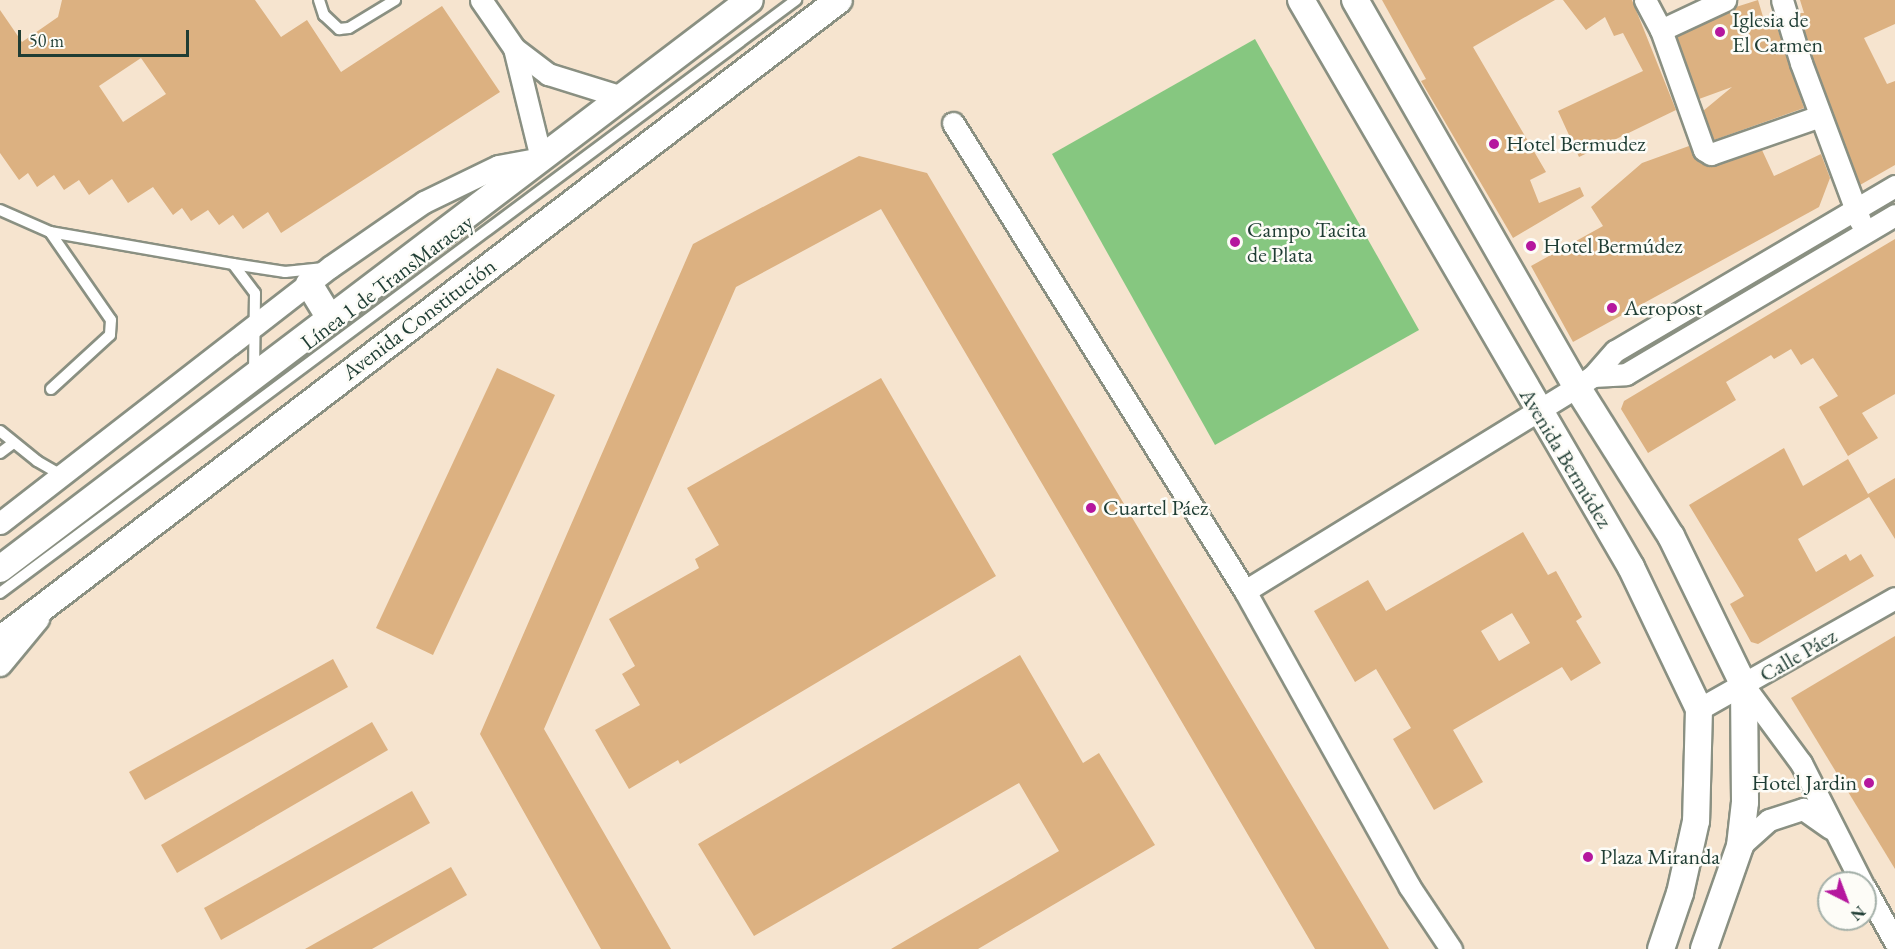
<!DOCTYPE html>
<meta charset="utf-8">
<style>
body{margin:0}
#map{position:relative;width:1895px;height:949px;overflow:hidden;background:#f6e4cf;font-family:"EB Garamond",serif}
div>[style]{position:absolute}
.green>*{inset:0;background:#86c780}
.building>*{inset:0;background:#dcb181}
.roads{filter:drop-shadow(2px 0 #8a9082) drop-shadow(-2px 0 #8a9082) drop-shadow(0 2px #8a9082) drop-shadow(0 -2px #8a9082)}
.service>*{height:10px;margin:-5px;padding:0 5px;transform-origin:5px;border-radius:5px;background:#fff}
.minor>*{height:21px;margin:-10.5px;padding:0 10.5px;transform-origin:10.5px;border-radius:10.5px;background:#fff}
.tertiary>*{height:26px;margin:-13px;padding:0 13px;transform-origin:13px;border-radius:13px;background:#fff}
.dots>*{width:16px;height:16px;translate:-50% -50%;box-sizing:border-box;border:3px solid #fdfcf7;border-radius:50%}
span{translate:-50% -50%;white-space:nowrap;text-align:center;line-height:1.15;-webkit-text-stroke:5px #fdfcf7;paint-order:stroke}
.poi-label{font-size:22px;color:#1f3d34}
.left{translate:0 -50%;text-align:left}
.right{translate:-100% -50%;text-align:right}
.street-label{font-size:22px;color:#1f3d34}
.north{position:absolute;left:1817px;top:871px;width:60px;height:60px;box-sizing:border-box;background:#fdfcf7;border:2px solid #a4b0a9;border-radius:50%;rotate:138deg;font-size:16px;font-weight:700;line-height:24px;text-align:center;color:#1f3d34}
.north::after{content:'';display:block;margin:auto;width:21px;height:27px;background:#b5179e;clip-path:polygon(50% 0,100% 100%,50% 72%,0 100%)}
.scale{position:absolute;left:18px;top:30px;width:171px;height:27px;box-sizing:border-box;border:3px solid #1f3d34;border-top:0;padding-left:8px;font-size:18px;line-height:21px;white-space:nowrap;color:#1f3d34;-webkit-text-stroke:4px #fdfcf7;paint-order:stroke}
</style>
<div id="map">
<div class="green">
<i style="clip-path:polygon(1255px 39px,1419px 330px,1215px 445px,1052px 154px)"></i>
</div>
<div class="building">
<i style="clip-path:polygon(evenodd,62px 0,255px 0,281px 37px,307px 20px,341px 72px,442px 6px,500px 92px,281px 233px,268px 212px,243px 229px,233px 215px,219px 225px,208px 210px,191px 221px,182px 208px,173px 215px,153px 187px,128px 203px,112px 179px,89px 195px,79px 180px,64px 190px,54px 175px,37px 187px,28px 173px,19px 180px,0 153px,0 10px,22px 42px,58px 17px,62px 0,141px 58px,166px 94px,123px 122px,99px 86px,141px 58px)"></i>
<i style="clip-path:polygon(1382px 0,1555px 0,1473px 47px,1546px 172px,1530px 180px,1539px 203px,1580px 187px,1584px 196px,1513px 238px,1421px 81px,1426px 79px)"></i>
<i style="clip-path:polygon(1563px 0,1632px 0,1676px 110px,1579px 157px,1558px 111px,1643px 71px,1623px 33px,1614px 36px,1605px 17px,1586px 30px)"></i>
<i style="clip-path:polygon(1758px 0,1764px 20px,1774px 18px,1804px 108px,1714px 140px,1703px 111px,1732px 87px,1699px 99px,1677px 37px,1736px 7px)"></i>
<i style="clip-path:polygon(1800px 0,1895px 0,1895px 24px,1864px 38px,1887px 84px,1895px 81px,1895px 165px,1860px 185px,1813px 59px,1799px 13px,1804px 13px)"></i>
<i style="clip-path:polygon(1689px 146px,1697px 161px,1710px 167px,1762px 150px,1774px 176px,1821px 154px,1830px 178px,1819px 207px,1573px 342px,1531px 266px,1603px 226px,1591px 207px,1642px 163px)"></i>
<i style="clip-path:polygon(859px 156px,927px 173px,1389px 949px,1315px 949px,881px 209px,736px 287px,544px 729px,671px 949px,601px 949px,480px 734px,693px 244px)"></i>
<i style="clip-path:polygon(1895px 239px,1895px 394px,1862px 413px,1878px 438px,1848px 456px,1819px 407px,1838px 396px,1813px 358px,1801px 365px,1791px 349px,1774px 359px,1771px 355px,1726px 382px,1736px 400px,1648px 453px,1621px 409px,1624px 401px)"></i>
<i style="clip-path:polygon(497px 368px,555px 395px,433px 655px,376px 628px)"></i>
<i style="clip-path:polygon(881px 378px,996px 576px,680px 764px,678px 760px,629px 789px,595px 730px,640px 705px,622px 674px,635px 666px,609px 619px,699px 568px,695px 559px,719px 545px,687px 488px)"></i>
<i style="clip-path:polygon(1784px 448px,1803px 486px,1848px 459px,1868px 494px,1895px 478px,1895px 539px,1869px 497px,1798px 539px,1816px 572px,1846px 554px,1850px 561px,1861px 554px,1874px 576px,1758px 644px,1751px 642px,1730px 604px,1744px 596px,1689px 505px)"></i>
<i style="clip-path:polygon(evenodd,1523px 532px,1548px 575px,1556px 571px,1582px 617px,1576px 621px,1601px 663px,1571px 681px,1562px 667px,1453px 730px,1483px 782px,1434px 810px,1393px 739px,1411px 728px,1376px 669px,1355px 682px,1314px 611px,1368px 580px,1386px 611px,1523px 532px,1512px 613px,1530px 643px,1499px 661px,1481px 631px,1512px 613px)"></i>
<i style="clip-path:polygon(1895px 636px,1895px 869px,1791px 698px)"></i>
<i style="clip-path:polygon(1020px 655px,1083px 763px,1099px 753px,1155px 845px,978px 949px,891px 949px,1059px 851px,1019px 783px,754px 936px,698px 844px)"></i>
<i style="clip-path:polygon(333px 659px,348px 687px,145px 800px,129px 772px)"></i>
<i style="clip-path:polygon(372px 722px,388px 750px,177px 873px,161px 845px)"></i>
<i style="clip-path:polygon(412px 791px,430px 823px,221px 940px,204px 908px)"></i>
<i style="clip-path:polygon(451px 867px,467px 895px,372px 949px,305px 949px)"></i>
</div>
<div class="roads">
<div class="service">
<i style="left:319px;top:0;width:16px;rotate:72deg"></i>
<i style="left:324px;top:15px;width:21px;rotate:43deg"></i>
<i style="left:339px;top:29px;width:10px;rotate:-6deg"></i>
<i style="left:349px;top:28px;width:54px;rotate:-31.3deg"></i>
<i style="left:0;top:210px;width:55px;rotate:23.7deg"></i>
<i style="left:50px;top:232px;width:186px;rotate:9.9deg"></i>
<i style="left:233px;top:264px;width:36px;rotate:53deg"></i>
<i style="left:255px;top:293px;width:81px;rotate:90.7deg"></i>
<i style="left:50px;top:232px;width:107px;rotate:55.3deg"></i>
<i style="left:111px;top:320px;width:15px;rotate:94deg"></i>
<i style="left:110px;top:335px;width:80px;rotate:137.5deg"></i>
<i style="left:233px;top:264px;width:53px;rotate:8.7deg"></i>
<i style="left:285px;top:272px;width:39px;rotate:-6deg"></i>
<i style="left:0;top:431px;width:48px;rotate:39deg"></i>
<i style="left:37px;top:461px;width:22px;rotate:30deg"></i>
<i style="left:56px;top:472px;width:9px;rotate:-6deg"></i>
<i style="left:0;top:453px;width:15px;rotate:-37deg"></i>
<i style="left:0;top:593px;width:993px;rotate:-36.69deg"></i>
</div>
<div class="minor">
<i style="left:481px;top:0;width:58px;rotate:55.5deg"></i>
<i style="left:514px;top:48px;width:43px;rotate:37.4deg"></i>
<i style="left:548px;top:74px;width:77px;rotate:17.3deg"></i>
<i style="left:1645px;top:0;width:34px;rotate:62deg"></i>
<i style="left:1661px;top:30px;width:127px;rotate:70.3deg"></i>
<i style="left:1704px;top:150px;width:8px;rotate:30deg"></i>
<i style="left:1711px;top:154px;width:115px;rotate:-19.2deg"></i>
<i style="left:1782px;top:0;width:66px;rotate:73.2deg"></i>
<i style="left:1801px;top:63px;width:169px;rotate:69.5deg"></i>
<i style="left:1661px;top:30px;width:71px;rotate:-25.1deg"></i>
<i style="left:953px;top:123px;width:552px;rotate:58.04deg"></i>
<i style="left:1245px;top:591px;width:338px;rotate:60.9deg"></i>
<i style="left:1409px;top:886px;width:76px;rotate:56.3deg"></i>
<i style="left:1593px;top:376px;width:33px;rotate:-3deg"></i>
<i style="left:1626px;top:374px;width:312px;rotate:-30.6deg"></i>
<i style="left:0;top:523px;width:418px;rotate:-37.8deg"></i>
<i style="left:330px;top:267px;width:114px;rotate:-34.7deg"></i>
<i style="left:424px;top:202px;width:82px;rotate:-25.9deg"></i>
<i style="left:498px;top:166px;width:44px;rotate:-10.5deg"></i>
<i style="left:541px;top:158px;width:113px;rotate:-103.8deg"></i>
<i style="left:1245px;top:591px;width:390px;rotate:-31.6deg"></i>
<i style="left:1577px;top:387px;width:19px;rotate:-35deg"></i>
<i style="left:1593px;top:376px;width:33px;rotate:-49deg"></i>
<i style="left:1615px;top:351px;width:325px;rotate:-30.5deg"></i>
<i style="left:0;top:665px;width:60px;rotate:-50.4deg"></i>
<i style="left:1744px;top:686px;width:96px;rotate:53.5deg"></i>
<i style="left:1801px;top:763px;width:135px;rotate:63.1deg"></i>
<i style="left:1699px;top:709px;width:225px;rotate:-29.5deg"></i>
<i style="left:1740px;top:846px;width:39px;rotate:-42deg"></i>
<i style="left:1769px;top:820px;width:36px;rotate:-18deg"></i>
<i style="left:1803px;top:809px;width:33px;rotate:35deg"></i>
<i style="left:1865px;top:888px;width:62px;rotate:60.9deg"></i>
</div>
<div class="tertiary">
<i style="left:1301px;top:0;width:656px;rotate:59.8deg"></i>
<i style="left:1631px;top:567px;width:157px;rotate:64.4deg"></i>
<i style="left:1699px;top:709px;width:112px;rotate:91.5deg"></i>
<i style="left:1696px;top:821px;width:74px;rotate:102.5deg"></i>
<i style="left:1680px;top:893px;width:59px;rotate:108.7deg"></i>
<i style="left:1355px;top:0;width:446px;rotate:60.2deg"></i>
<i style="left:1577px;top:387px;width:176px;rotate:57.8deg"></i>
<i style="left:1671px;top:536px;width:167px;rotate:64deg"></i>
<i style="left:1744px;top:686px;width:116px;rotate:89.5deg"></i>
<i style="left:1745px;top:802px;width:44px;rotate:96.5deg"></i>
<i style="left:1740px;top:846px;width:109px;rotate:109.3deg"></i>
<i style="left:309px;top:284px;width:42px;rotate:58.6deg"></i>
<i style="left:0;top:569px;width:941px;rotate:-37.19deg"></i>
<i style="left:0;top:640px;width:1055px;rotate:-37.34deg"></i>
</div>
</div>
<div class="dots">
<i style="left:1720px;top:32px;background:#b5179e"></i>
<i style="left:1494px;top:144px;background:#b5179e"></i>
<i style="left:1235px;top:242px;background:#b5179e"></i>
<i style="left:1531px;top:246px;background:#b5179e"></i>
<i style="left:1612px;top:308px;background:#b5179e"></i>
<i style="left:1091px;top:508px;background:#b5179e"></i>
<i style="left:1869px;top:783px;background:#b5179e"></i>
<i style="left:1588px;top:857px;background:#b5179e"></i>
</div>
<div class="poi-label">
<span class="left" style="left:1732px;top:32px">Iglesia de<br>El Carmen</span>
<span class="left" style="left:1506px;top:144px">Hotel Bermudez</span>
<span class="left" style="left:1247px;top:242px">Campo Tacita<br>de Plata</span>
<span class="left" style="left:1543px;top:246px">Hotel Bermúdez</span>
<span class="left" style="left:1624px;top:308px">Aeropost</span>
<span class="left" style="left:1103px;top:508px">Cuartel Páez</span>
<span class="right" style="left:1857px;top:783px">Hotel Jardin</span>
<span class="left" style="left:1600px;top:857px">Plaza Miranda</span>
</div>
<div class="street-label">
<span style="left:387px;top:282px;rotate:-37deg">Línea 1 de TransMaracay</span>
<span style="left:419px;top:319px;rotate:-37deg">Avenida Constitución</span>
<span style="left:1566px;top:458px;rotate:59deg">Avenida Bermúdez</span>
<span style="left:1798px;top:655px;rotate:-30deg">Calle Páez</span>
</div>
<div class="north">N</div>
<div class="scale">50 m</div>
</div>
